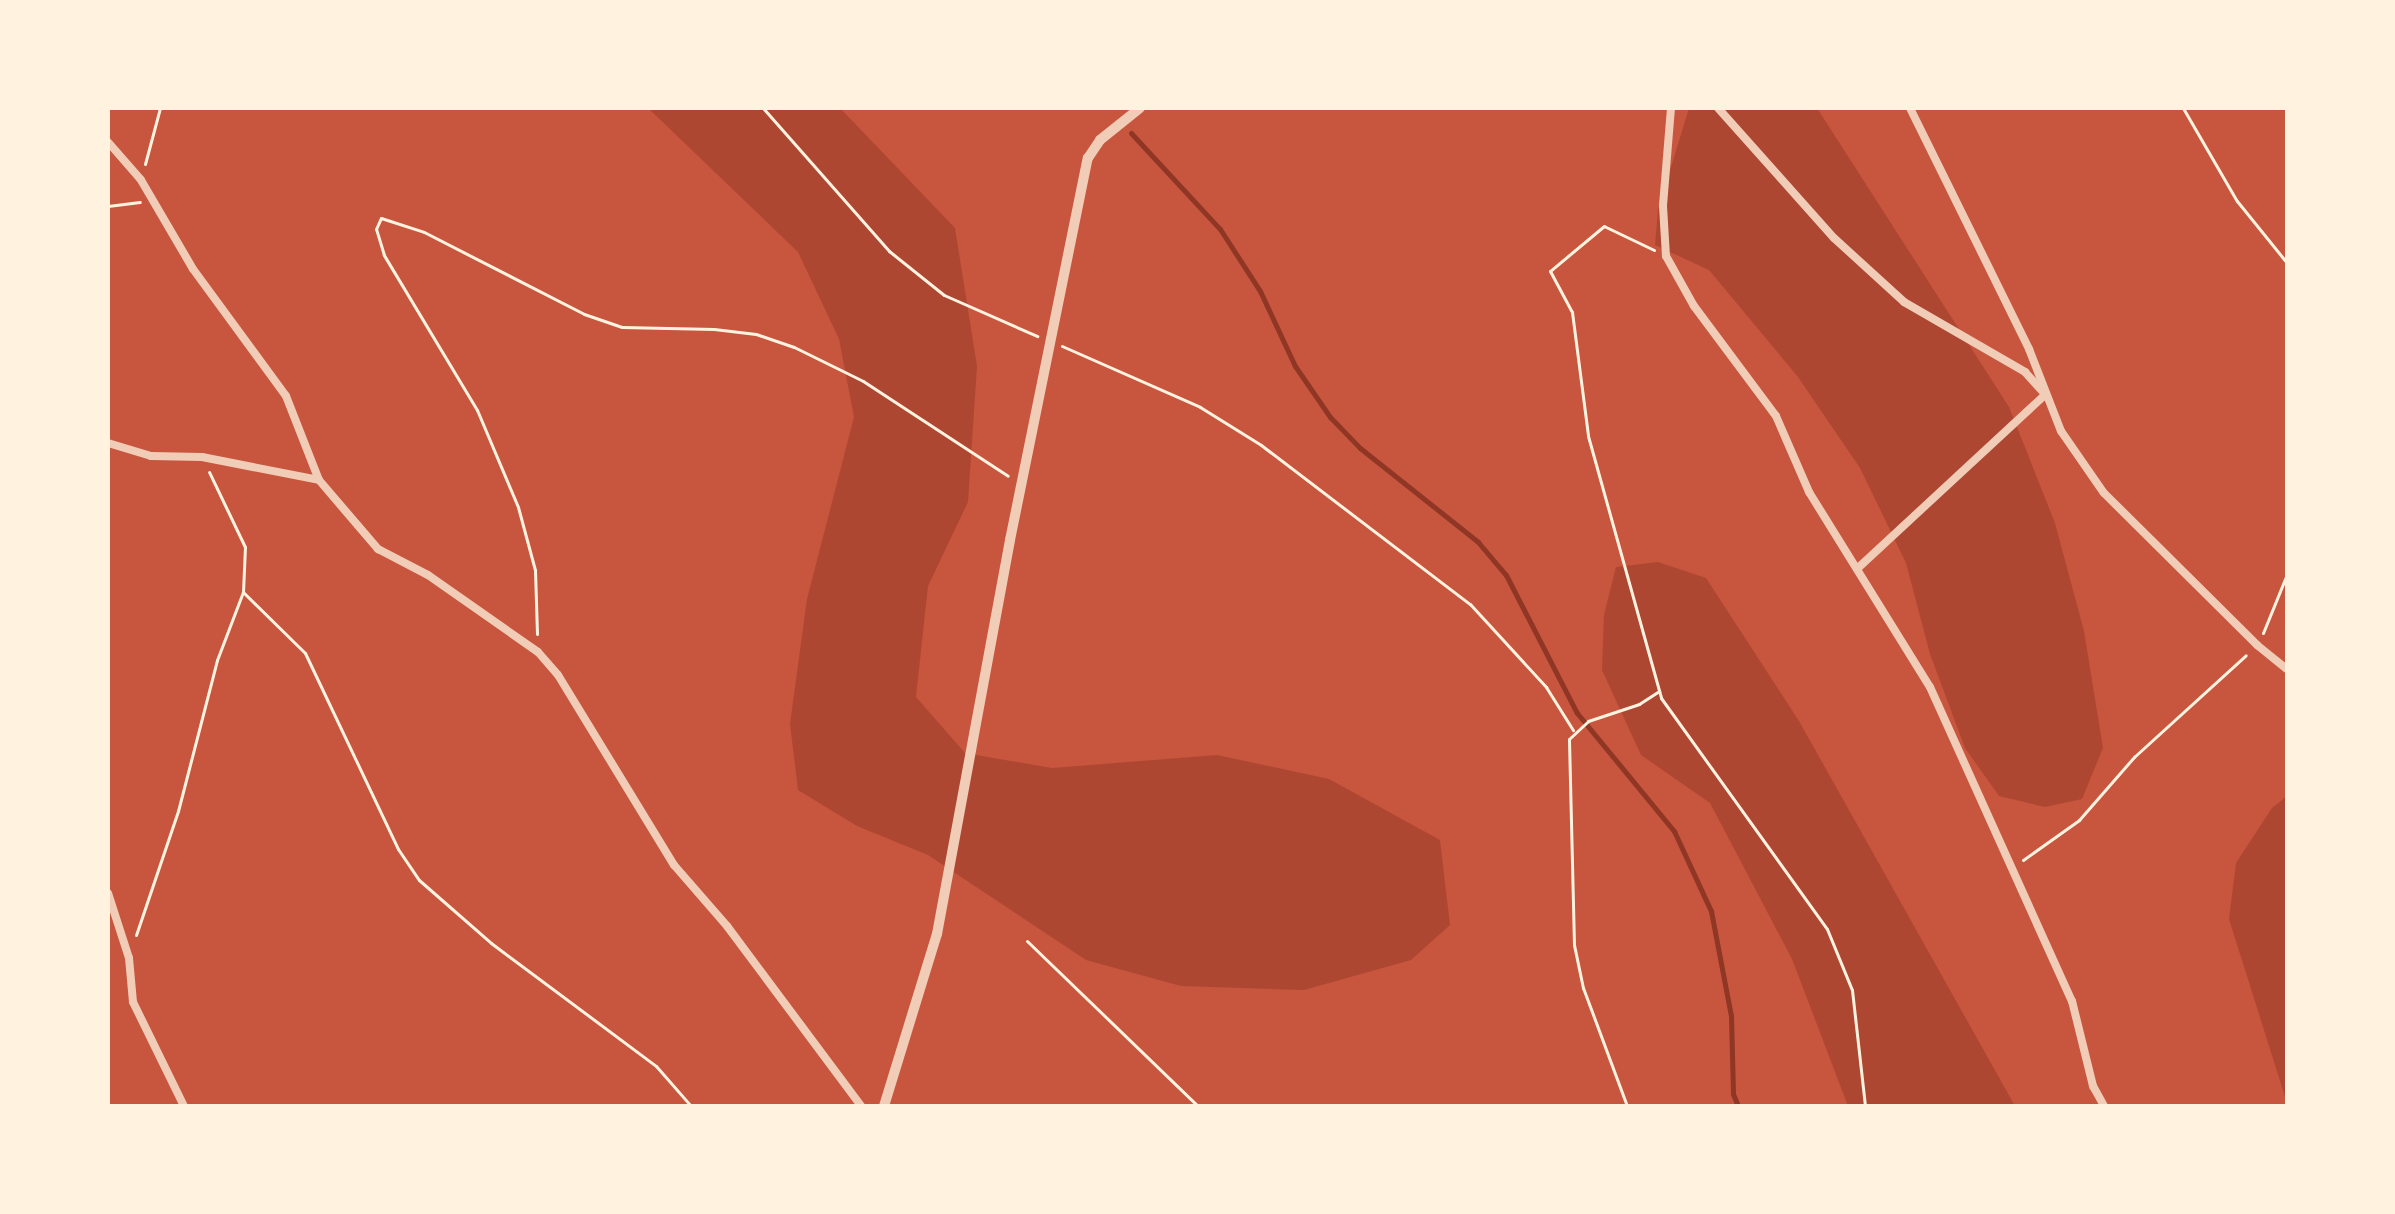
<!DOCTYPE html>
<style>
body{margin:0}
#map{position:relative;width:2395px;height:1214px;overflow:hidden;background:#c8553d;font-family:Bitter,serif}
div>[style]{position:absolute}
.green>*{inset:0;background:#ae4732}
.stream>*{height:5px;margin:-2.5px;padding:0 2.5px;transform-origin:2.5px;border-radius:2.5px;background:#8f3625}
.path>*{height:3px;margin:-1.5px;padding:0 1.5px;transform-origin:1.5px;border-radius:1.5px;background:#fff3e0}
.minor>*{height:8px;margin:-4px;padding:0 4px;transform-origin:4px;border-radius:4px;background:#f1ccb7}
.tertiary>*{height:10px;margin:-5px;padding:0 5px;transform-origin:5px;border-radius:5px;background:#f1ccb7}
span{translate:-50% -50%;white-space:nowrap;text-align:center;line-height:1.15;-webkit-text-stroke:8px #fff3e0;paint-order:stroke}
.frame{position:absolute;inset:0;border:110px solid #fff3e0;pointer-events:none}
</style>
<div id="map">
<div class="green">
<i style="clip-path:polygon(648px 108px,840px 108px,955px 228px,977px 366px,968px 502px,928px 586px,916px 697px,965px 753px,1052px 768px,1217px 755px,1329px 779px,1440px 840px,1450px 925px,1411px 960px,1304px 990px,1181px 986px,1086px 960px,928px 855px,857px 826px,798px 790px,790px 724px,807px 599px,854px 417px,839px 339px,798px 252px)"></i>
<i style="clip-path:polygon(1689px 108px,1817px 108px,2009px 407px,2055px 523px,2084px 631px,2103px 748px,2082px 799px,2045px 807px,1999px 796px,1965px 748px,1930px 654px,1906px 563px,1860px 468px,1798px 377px,1709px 270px,1655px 245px,1658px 210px)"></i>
<i style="clip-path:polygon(1658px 562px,1706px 578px,1799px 721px,2015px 1106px,1848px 1106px,1792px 959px,1710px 803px,1641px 755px,1602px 670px,1604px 615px,1616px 567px)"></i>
<i style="clip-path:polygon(2287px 796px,2287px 1103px,2229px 919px,2236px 863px,2272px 808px)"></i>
</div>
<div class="stream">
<i style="left:1131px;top:133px;width:131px;rotate:47.2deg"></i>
<i style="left:1220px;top:229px;width:74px;rotate:57.2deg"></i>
<i style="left:1260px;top:291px;width:83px;rotate:65deg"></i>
<i style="left:1295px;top:366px;width:62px;rotate:55.5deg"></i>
<i style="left:1330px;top:417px;width:43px;rotate:45.9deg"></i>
<i style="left:1360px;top:448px;width:151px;rotate:38.5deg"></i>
<i style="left:1478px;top:542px;width:43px;rotate:49.7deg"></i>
<i style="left:1506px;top:575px;width:155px;rotate:62.8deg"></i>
<i style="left:1577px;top:713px;width:153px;rotate:50.6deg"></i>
<i style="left:1674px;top:831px;width:88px;rotate:65.2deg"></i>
<i style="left:1711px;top:911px;width:107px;rotate:79.2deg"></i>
<i style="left:1731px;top:1016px;width:78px;rotate:88.5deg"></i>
<i style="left:1733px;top:1094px;width:13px;rotate:67deg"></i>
</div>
<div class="path">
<i style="left:763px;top:108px;width:191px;rotate:48.6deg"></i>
<i style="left:889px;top:251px;width:70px;rotate:38.7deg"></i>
<i style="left:944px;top:295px;width:102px;rotate:23.8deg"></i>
<i style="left:2183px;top:108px;width:108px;rotate:59.9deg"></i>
<i style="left:2237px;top:201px;width:80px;rotate:51.1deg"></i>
<i style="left:145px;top:164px;width:58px;rotate:-75deg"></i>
<i style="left:108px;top:206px;width:32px;rotate:-7deg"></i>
<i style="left:1654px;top:250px;width:55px;rotate:-154.4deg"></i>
<i style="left:1604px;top:226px;width:70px;rotate:140.2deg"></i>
<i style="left:1550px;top:271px;width:47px;rotate:61.8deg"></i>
<i style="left:1572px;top:312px;width:125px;rotate:82.6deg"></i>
<i style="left:1588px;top:436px;width:272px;rotate:74.4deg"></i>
<i style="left:1661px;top:698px;width:284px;rotate:54.3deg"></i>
<i style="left:1827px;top:929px;width:66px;rotate:67.7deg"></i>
<i style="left:1852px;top:990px;width:117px;rotate:83.6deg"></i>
<i style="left:1062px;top:346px;width:151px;rotate:23.8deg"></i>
<i style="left:1200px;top:407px;width:72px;rotate:31.9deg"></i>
<i style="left:1261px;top:445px;width:263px;rotate:37.3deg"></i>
<i style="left:1470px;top:604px;width:113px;rotate:47.5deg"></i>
<i style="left:1546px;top:687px;width:51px;rotate:57.9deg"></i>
<i style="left:243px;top:592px;width:87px;rotate:44.5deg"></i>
<i style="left:305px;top:653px;width:217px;rotate:64.6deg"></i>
<i style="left:398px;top:849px;width:37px;rotate:56deg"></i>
<i style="left:419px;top:880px;width:96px;rotate:41.2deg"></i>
<i style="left:491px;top:943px;width:206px;rotate:36.7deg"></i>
<i style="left:656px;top:1066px;width:53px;rotate:48.8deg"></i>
<i style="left:2263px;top:633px;width:64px;rotate:-67.9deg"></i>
<i style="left:537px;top:634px;width:64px;rotate:-91.8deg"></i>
<i style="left:535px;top:570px;width:65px;rotate:-105.1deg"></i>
<i style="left:518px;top:507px;width:105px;rotate:-112.9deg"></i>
<i style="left:477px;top:410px;width:181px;rotate:-121deg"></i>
<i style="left:384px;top:255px;width:27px;rotate:-107deg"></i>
<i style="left:376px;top:229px;width:12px;rotate:-66deg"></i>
<i style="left:381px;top:218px;width:45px;rotate:18deg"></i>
<i style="left:424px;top:232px;width:180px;rotate:27.1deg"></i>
<i style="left:584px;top:314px;width:40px;rotate:18.9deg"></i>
<i style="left:622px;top:327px;width:92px;rotate:1.2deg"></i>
<i style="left:714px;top:329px;width:42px;rotate:6.8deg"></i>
<i style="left:756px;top:334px;width:40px;rotate:18.9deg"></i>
<i style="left:794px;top:347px;width:77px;rotate:26.2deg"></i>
<i style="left:863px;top:381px;width:173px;rotate:33.2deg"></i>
<i style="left:2023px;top:860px;width:69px;rotate:-35.5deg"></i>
<i style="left:2079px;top:820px;width:84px;rotate:-48.9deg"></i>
<i style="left:2134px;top:757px;width:151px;rotate:-42.3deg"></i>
<i style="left:136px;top:935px;width:131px;rotate:-71.3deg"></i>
<i style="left:178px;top:811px;width:156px;rotate:-75.5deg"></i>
<i style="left:217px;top:660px;width:73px;rotate:-69.1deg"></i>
<i style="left:243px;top:592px;width:45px;rotate:-87.5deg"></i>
<i style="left:245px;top:547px;width:83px;rotate:-115.6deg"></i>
<i style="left:1027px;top:941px;width:238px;rotate:44deg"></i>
<i style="left:1627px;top:1106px;width:126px;rotate:-110.4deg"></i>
<i style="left:1583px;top:988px;width:44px;rotate:-101.8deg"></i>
<i style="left:1574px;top:945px;width:206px;rotate:-91.4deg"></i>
<i style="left:1569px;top:739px;width:26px;rotate:-43deg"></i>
<i style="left:1588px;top:721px;width:54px;rotate:-18.4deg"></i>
<i style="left:1639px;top:704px;width:24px;rotate:-33deg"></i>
</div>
<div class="minor">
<i style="left:1671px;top:108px;width:98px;rotate:94.7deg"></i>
<i style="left:1663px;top:206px;width:50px;rotate:86.6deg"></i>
<i style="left:1666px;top:256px;width:57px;rotate:60.8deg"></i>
<i style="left:1694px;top:306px;width:137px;rotate:53.3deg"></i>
<i style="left:1776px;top:416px;width:83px;rotate:66.5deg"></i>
<i style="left:1809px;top:492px;width:229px;rotate:58.2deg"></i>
<i style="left:1930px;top:687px;width:345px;rotate:65.7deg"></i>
<i style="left:2072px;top:1001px;width:88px;rotate:76.1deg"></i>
<i style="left:2093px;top:1086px;width:23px;rotate:61deg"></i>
<i style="left:1718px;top:108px;width:174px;rotate:48.3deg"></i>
<i style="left:1834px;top:238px;width:95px;rotate:42.4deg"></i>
<i style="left:1904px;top:302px;width:140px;rotate:30deg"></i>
<i style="left:2025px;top:372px;width:25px;rotate:48deg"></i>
<i style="left:1910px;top:108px;width:269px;rotate:63.7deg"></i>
<i style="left:2029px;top:349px;width:88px;rotate:68.7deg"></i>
<i style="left:2061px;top:431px;width:75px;rotate:55.3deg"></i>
<i style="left:2104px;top:493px;width:216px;rotate:44.8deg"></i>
<i style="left:2257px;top:645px;width:38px;rotate:39deg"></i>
<i style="left:108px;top:142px;width:50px;rotate:49deg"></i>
<i style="left:141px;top:180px;width:103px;rotate:59.7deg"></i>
<i style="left:193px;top:269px;width:157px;rotate:53.8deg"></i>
<i style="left:286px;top:396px;width:90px;rotate:68.6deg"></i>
<i style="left:319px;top:480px;width:91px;rotate:49.5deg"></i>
<i style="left:378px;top:549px;width:56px;rotate:27.5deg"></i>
<i style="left:428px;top:575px;width:134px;rotate:35deg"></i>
<i style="left:538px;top:652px;width:30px;rotate:49deg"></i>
<i style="left:558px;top:675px;width:223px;rotate:58.6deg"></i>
<i style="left:674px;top:865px;width:81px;rotate:49deg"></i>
<i style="left:727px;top:926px;width:224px;rotate:53.3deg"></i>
<i style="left:108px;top:443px;width:45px;rotate:16.8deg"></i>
<i style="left:151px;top:456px;width:51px;rotate:1.1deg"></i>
<i style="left:202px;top:457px;width:119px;rotate:11.1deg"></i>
<i style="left:1858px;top:568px;width:255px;rotate:-42.8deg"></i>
<i style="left:108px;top:893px;width:68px;rotate:72.1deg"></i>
<i style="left:129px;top:958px;width:44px;rotate:84.8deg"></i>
<i style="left:133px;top:1002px;width:116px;rotate:63.9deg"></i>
</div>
<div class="tertiary">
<i style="left:884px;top:1106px;width:180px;rotate:-72.9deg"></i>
<i style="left:937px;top:934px;width:401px;rotate:-79.5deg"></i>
<i style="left:1010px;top:540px;width:390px;rotate:-78.5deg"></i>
<i style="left:1088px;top:158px;width:22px;rotate:-56deg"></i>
<i style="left:1100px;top:140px;width:51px;rotate:-38.7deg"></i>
</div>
<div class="frame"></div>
</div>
